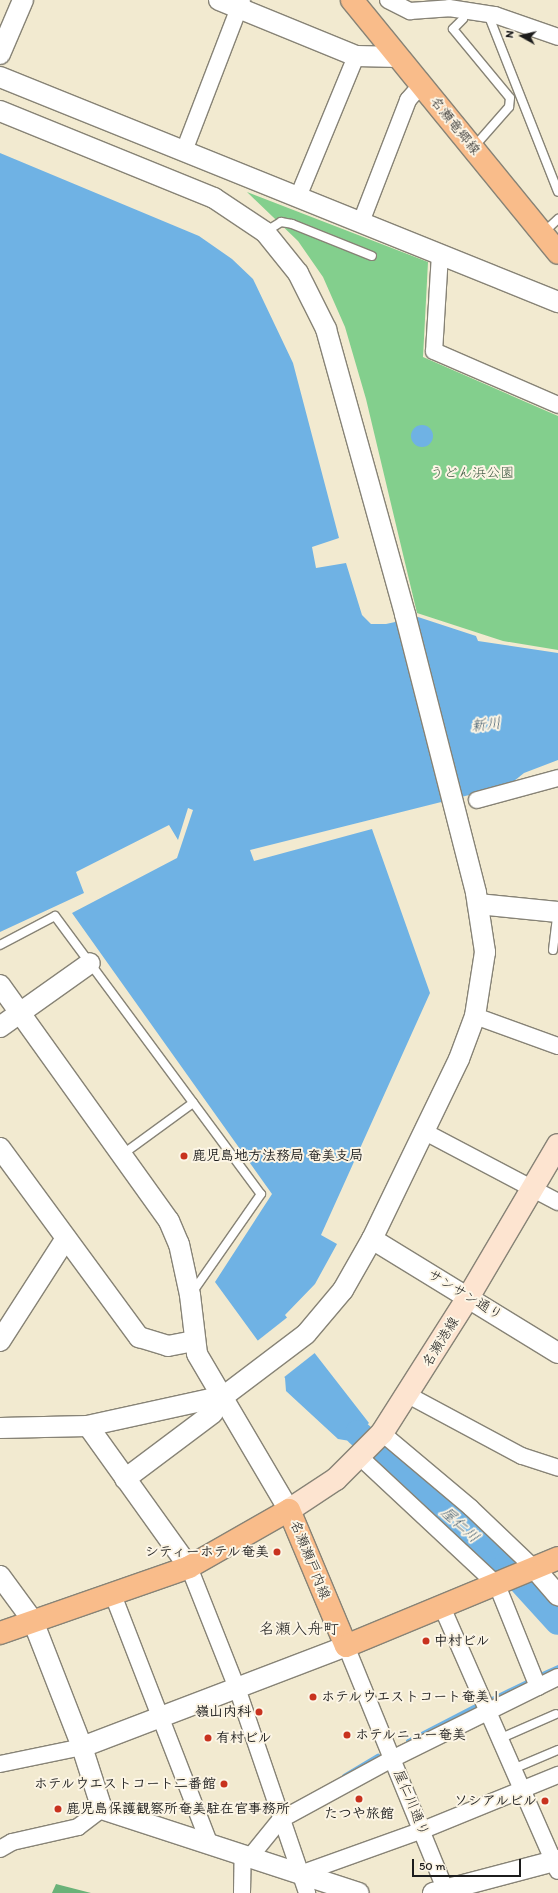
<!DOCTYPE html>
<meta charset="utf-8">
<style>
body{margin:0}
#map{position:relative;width:558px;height:1893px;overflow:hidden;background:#f2ead0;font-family:Itim,"Klee One",sans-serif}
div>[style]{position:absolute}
.green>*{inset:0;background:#83cf8d}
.forest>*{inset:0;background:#6ab278}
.water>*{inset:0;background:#6fb2e4}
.round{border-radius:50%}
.pier>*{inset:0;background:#f2ead0}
.stream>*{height:4.5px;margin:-2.25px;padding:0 2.25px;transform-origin:2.25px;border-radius:2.25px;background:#6fb2e4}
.river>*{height:26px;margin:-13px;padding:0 13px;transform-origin:13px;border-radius:13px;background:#6fb2e4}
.roads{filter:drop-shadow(1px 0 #878376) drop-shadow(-1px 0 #878376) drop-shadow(0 1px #878376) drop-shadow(0 -1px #878376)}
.service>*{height:8px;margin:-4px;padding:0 4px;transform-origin:4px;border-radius:4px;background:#fff}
.minor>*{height:16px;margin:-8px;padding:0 8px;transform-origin:8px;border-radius:8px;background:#fff}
.tertiary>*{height:20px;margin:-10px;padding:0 10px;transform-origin:10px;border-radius:10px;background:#fff}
.secondary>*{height:22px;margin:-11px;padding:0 11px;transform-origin:11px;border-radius:11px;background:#fde4d0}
.primary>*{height:22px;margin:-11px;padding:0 11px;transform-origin:11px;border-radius:11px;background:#f9bc8a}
.dots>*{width:11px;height:11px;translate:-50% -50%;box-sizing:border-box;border:2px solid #fcf5e5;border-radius:50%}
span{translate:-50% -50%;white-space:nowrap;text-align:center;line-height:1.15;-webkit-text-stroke:4px #fcf5e5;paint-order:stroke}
.street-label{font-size:14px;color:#1c1c1c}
.park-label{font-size:14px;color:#405b44}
.poi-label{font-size:14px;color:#1c1c1c;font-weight:700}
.left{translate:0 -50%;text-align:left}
.right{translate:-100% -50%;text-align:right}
.water-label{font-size:15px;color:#3d586c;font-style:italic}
.quarter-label{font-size:16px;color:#1c1c1c}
.north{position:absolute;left:502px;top:16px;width:40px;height:40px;-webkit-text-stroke:3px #fcf5e5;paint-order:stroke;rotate:278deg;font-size:11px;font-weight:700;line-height:16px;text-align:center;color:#1c1c1c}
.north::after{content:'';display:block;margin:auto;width:14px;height:18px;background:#1c1c1c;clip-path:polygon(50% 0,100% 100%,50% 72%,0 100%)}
.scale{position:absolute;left:412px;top:1859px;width:109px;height:18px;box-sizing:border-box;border:2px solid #1c1c1c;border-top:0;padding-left:5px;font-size:12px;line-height:14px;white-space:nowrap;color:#1c1c1c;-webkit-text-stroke:3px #fcf5e5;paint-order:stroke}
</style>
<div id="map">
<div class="green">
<i style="clip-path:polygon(247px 192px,428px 262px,423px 357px,558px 416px,558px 650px,503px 641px,417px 613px,366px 399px,345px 327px,323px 277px,298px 241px)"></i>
</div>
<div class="forest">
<i style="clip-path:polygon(56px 1884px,91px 1893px,52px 1893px)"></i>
</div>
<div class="water">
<i style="clip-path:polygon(0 153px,199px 236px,232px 259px,253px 279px,293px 363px,339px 538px,312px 547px,316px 568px,346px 563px,362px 615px,371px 624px,386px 624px,418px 617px,476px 636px,478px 641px,558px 653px,558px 760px,524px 773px,509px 785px,250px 850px,254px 861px,372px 829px,430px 993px,321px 1235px,337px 1244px,315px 1284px,285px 1315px,369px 1423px,350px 1441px,338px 1439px,286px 1391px,285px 1378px,215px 1282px,272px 1194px,72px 913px,177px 858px,193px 810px,188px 808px,178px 840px,169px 825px,76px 872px,84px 893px,0 932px)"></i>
<i class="round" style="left:411px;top:425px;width:22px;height:22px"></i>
</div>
<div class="pier">
<i style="clip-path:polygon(289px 1316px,316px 1352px,283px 1378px,256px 1342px)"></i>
</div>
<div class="stream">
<i style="left:538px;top:1676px;width:22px;rotate:-24deg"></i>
<i style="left:492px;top:1699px;width:39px;rotate:-26deg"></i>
<i style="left:408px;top:1741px;width:74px;rotate:-27.3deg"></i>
<i style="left:344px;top:1776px;width:39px;rotate:-31deg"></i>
</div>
<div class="river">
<i style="left:358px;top:1433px;width:198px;rotate:41.7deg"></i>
<i style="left:506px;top:1565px;width:77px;rotate:47.6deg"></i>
</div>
<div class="roads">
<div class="service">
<i style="left:488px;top:14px;width:191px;rotate:68.5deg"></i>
<i style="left:463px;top:19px;width:14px;rotate:135deg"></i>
<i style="left:453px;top:29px;width:89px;rotate:50.4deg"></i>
<i style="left:510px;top:98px;width:9px;rotate:96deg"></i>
<i style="left:509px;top:107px;width:55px;rotate:131.3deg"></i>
<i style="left:265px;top:232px;width:19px;rotate:-32deg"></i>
<i style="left:281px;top:222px;width:11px;rotate:10deg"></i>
<i style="left:292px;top:224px;width:86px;rotate:21.8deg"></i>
<i style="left:543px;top:233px;width:21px;rotate:-43deg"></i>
<i style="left:0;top:945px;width:62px;rotate:-27.8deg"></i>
<i style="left:55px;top:916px;width:346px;rotate:53.5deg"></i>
<i style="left:261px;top:1194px;width:121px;rotate:124.9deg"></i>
<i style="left:553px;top:950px;width:38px;rotate:-83deg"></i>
<i style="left:123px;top:1154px;width:87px;rotate:-36.1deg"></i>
<i style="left:499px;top:1739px;width:62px;rotate:-23.7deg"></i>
<i style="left:513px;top:1769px;width:49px;rotate:-22.9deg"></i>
</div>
<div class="minor">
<i style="left:388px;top:0;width:25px;rotate:27deg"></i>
<i style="left:410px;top:11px;width:39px;rotate:-4deg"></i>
<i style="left:449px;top:8px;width:47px;rotate:8.7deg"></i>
<i style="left:495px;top:15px;width:67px;rotate:19.2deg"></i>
<i style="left:184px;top:151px;width:162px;rotate:-69deg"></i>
<i style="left:298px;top:197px;width:152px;rotate:-67.6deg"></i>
<i style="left:361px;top:222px;width:131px;rotate:-68.9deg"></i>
<i style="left:408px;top:100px;width:20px;rotate:-49deg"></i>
<i style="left:440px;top:254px;width:97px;rotate:93.5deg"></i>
<i style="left:434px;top:351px;width:135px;rotate:23.5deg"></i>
<i style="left:477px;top:800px;width:84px;rotate:-15.2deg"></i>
<i style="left:475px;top:1016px;width:88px;rotate:19.9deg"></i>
<i style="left:425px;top:1132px;width:150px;rotate:27.8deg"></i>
<i style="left:408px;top:1395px;width:129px;rotate:28.2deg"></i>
<i style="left:522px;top:1456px;width:38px;rotate:18deg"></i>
<i style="left:382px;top:1433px;width:116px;rotate:40.1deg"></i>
<i style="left:471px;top:1508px;width:88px;rotate:43.6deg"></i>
<i style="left:361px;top:1458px;width:186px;rotate:43deg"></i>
<i style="left:497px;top:1585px;width:110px;rotate:68.1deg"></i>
<i style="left:189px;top:1567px;width:130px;rotate:68.4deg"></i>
<i style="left:237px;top:1688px;width:217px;rotate:71.1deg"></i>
<i style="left:113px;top:1595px;width:266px;rotate:68.8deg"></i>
<i style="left:442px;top:1607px;width:288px;rotate:66.3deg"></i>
<i style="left:346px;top:1646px;width:267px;rotate:67.8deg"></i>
<i style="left:0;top:1764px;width:84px;rotate:-11.7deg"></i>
<i style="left:0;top:1849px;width:14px;rotate:-30deg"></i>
<i style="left:12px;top:1842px;width:68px;rotate:-12.8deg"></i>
<i style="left:78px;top:1827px;width:30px;rotate:-37deg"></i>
<i style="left:250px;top:1857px;width:48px;rotate:-51deg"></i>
<i style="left:280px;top:1820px;width:128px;rotate:-28.6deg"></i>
<i style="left:392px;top:1759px;width:185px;rotate:-26.3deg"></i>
<i style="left:300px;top:1874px;width:131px;rotate:-19.7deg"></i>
<i style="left:423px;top:1830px;width:146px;rotate:-22.2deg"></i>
<i style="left:242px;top:1893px;width:39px;rotate:-89deg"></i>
</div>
<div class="tertiary">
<i style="left:219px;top:0;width:148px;rotate:22.2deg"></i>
<i style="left:356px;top:56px;width:43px;rotate:1.3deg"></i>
<i style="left:0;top:54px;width:59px;rotate:-66.9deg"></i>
<i style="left:0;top:77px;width:602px;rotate:21.96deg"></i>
<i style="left:0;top:111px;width:231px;rotate:22.1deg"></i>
<i style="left:214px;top:198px;width:61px;rotate:33.7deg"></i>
<i style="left:265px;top:232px;width:53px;rotate:51.2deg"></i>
<i style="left:298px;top:273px;width:63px;rotate:63.4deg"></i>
<i style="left:326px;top:329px;width:296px;rotate:74.5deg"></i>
<i style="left:405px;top:614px;width:288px;rotate:75.7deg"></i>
<i style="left:476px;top:893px;width:60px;rotate:81.3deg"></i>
<i style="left:485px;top:952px;width:65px;rotate:98.9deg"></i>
<i style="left:475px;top:1016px;width:46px;rotate:110.4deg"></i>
<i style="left:459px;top:1059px;width:200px;rotate:115.8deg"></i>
<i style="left:372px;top:1239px;width:59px;rotate:119.6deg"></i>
<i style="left:343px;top:1290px;width:57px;rotate:130.1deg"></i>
<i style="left:306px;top:1334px;width:103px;rotate:142.9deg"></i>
<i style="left:224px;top:1396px;width:139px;rotate:167.6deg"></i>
<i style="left:88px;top:1426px;width:88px;rotate:178.7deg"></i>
<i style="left:478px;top:904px;width:80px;rotate:5.7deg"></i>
<i style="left:0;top:985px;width:290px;rotate:54.4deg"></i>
<i style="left:169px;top:1221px;width:25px;rotate:67deg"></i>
<i style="left:179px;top:1244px;width:52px;rotate:77.8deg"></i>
<i style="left:190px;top:1295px;width:59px;rotate:83.2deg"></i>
<i style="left:197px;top:1354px;width:181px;rotate:59.5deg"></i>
<i style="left:0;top:1027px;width:110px;rotate:-35.4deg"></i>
<i style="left:0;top:1148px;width:235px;rotate:53.7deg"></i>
<i style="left:139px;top:1337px;width:30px;rotate:17deg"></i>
<i style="left:168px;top:1346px;width:25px;rotate:-11deg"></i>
<i style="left:372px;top:1239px;width:218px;rotate:31.5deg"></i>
<i style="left:0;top:1341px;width:122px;rotate:-57.3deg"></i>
<i style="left:88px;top:1426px;width:173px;rotate:54.4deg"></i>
<i style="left:125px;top:1479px;width:110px;rotate:-36.9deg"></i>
<i style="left:535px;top:1569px;width:35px;rotate:49deg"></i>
<i style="left:0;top:1576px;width:56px;rotate:53.7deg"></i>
<i style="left:33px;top:1621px;width:135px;rotate:68.7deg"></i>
<i style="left:82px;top:1747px;width:65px;rotate:72.1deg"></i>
<i style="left:102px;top:1809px;width:270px;rotate:18.1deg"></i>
<i style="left:82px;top:1747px;width:283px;rotate:-20.9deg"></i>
<i style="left:433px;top:1893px;width:129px;rotate:-14.8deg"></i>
</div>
<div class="secondary">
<i style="left:289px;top:1510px;width:56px;rotate:-33.4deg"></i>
<i style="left:336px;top:1479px;width:65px;rotate:-45deg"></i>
<i style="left:382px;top:1433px;width:162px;rotate:-57.6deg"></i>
<i style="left:469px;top:1296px;width:175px;rotate:-59.5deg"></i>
</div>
<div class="primary">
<i style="left:352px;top:0;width:326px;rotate:50.8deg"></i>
<i style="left:0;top:1633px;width:200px;rotate:-19.2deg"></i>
<i style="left:189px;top:1567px;width:115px;rotate:-29.7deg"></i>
<i style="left:289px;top:1510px;width:147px;rotate:67.3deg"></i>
<i style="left:346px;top:1646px;width:230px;rotate:-22.5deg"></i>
</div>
</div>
<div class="dots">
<i style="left:184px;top:1156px;background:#c8321e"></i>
<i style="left:277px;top:1552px;background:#c8321e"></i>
<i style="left:426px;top:1641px;background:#c8321e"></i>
<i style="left:313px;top:1697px;background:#c8321e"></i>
<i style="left:259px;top:1712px;background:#c8321e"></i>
<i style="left:347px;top:1735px;background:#c8321e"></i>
<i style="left:208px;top:1738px;background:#c8321e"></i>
<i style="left:224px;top:1784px;background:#c8321e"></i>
<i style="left:359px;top:1799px;background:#c8321e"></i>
<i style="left:545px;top:1801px;background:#c8321e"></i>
<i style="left:58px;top:1809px;background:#c8321e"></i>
</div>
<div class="street-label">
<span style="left:455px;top:126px;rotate:51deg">名瀬竜郷線</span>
<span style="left:465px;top:1295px;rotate:31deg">サンサン通り</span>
<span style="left:441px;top:1342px;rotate:-58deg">名瀬港線</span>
<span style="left:310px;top:1560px;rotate:68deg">名瀬瀬戸内線</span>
<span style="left:411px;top:1803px;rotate:67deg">屋仁川通り</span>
</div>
<div class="park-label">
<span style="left:472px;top:473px">うどん浜公園</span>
</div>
<div class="poi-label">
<span class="left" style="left:192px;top:1156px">鹿児島地方法務局 奄美支局</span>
<span class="right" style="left:269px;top:1552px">シティーホテル奄美</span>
<span class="left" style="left:434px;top:1641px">中村ビル</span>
<span class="left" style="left:321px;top:1697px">ホテルウエストコート奄美Ⅰ</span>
<span class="right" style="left:251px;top:1712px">嶺山内科</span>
<span class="left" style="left:355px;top:1735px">ホテルニュー奄美</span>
<span class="left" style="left:216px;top:1738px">有村ビル</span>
<span class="right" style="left:216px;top:1784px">ホテルウエストコート二番館</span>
<span class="right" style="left:537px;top:1801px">ソシアルビル</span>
<span class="left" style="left:66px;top:1809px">鹿児島保護観察所奄美駐在官事務所</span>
<span style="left:359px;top:1814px">たつや旅館</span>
</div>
<div class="water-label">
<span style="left:486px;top:725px;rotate:-7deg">新川</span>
<span style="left:460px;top:1525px;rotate:42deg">屋仁川</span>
</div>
<div class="quarter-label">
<span style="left:299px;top:1629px">名瀬入舟町</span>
</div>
<div class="north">N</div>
<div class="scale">50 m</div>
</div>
